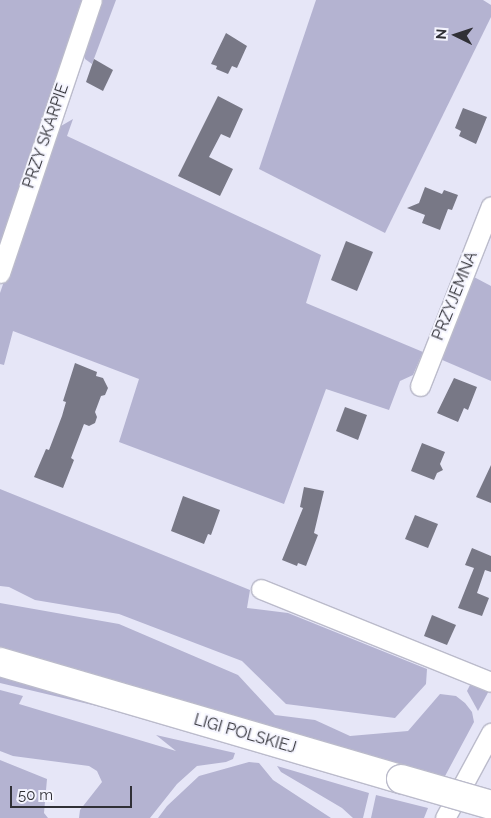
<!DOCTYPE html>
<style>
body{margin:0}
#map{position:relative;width:491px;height:818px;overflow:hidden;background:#e6e6f7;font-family:Raleway,sans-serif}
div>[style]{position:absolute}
.green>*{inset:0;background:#b4b3d1}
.building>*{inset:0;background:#787886}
.roads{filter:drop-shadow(1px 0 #bbbbcb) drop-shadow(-1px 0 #bbbbcb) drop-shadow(0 1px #bbbbcb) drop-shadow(0 -1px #bbbbcb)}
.street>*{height:19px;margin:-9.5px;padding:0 9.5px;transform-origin:9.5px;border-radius:9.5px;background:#fff}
.secondary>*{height:28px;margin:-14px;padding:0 14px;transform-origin:14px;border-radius:14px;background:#fff}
.bridges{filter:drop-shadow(1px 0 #bbbbcb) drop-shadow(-1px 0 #bbbbcb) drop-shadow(0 1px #bbbbcb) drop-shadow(0 -1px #bbbbcb)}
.secondary-bridge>*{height:28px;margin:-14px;padding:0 14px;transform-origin:14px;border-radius:14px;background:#fff}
span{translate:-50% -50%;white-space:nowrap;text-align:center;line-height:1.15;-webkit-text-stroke:4px #f4f4fe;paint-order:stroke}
.street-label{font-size:16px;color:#303036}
.north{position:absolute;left:431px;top:10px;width:50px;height:50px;-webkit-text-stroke:4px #f4f4fe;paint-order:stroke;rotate:274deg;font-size:14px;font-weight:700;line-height:20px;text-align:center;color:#303036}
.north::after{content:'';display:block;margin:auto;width:18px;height:22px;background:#303036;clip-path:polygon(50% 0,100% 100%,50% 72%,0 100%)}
.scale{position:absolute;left:10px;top:786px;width:122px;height:22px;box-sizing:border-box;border:2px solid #303036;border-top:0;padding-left:6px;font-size:15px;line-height:18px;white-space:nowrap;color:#303036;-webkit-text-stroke:4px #f4f4fe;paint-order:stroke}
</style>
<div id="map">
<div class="green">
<i style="clip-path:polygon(0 0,87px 0,0 243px)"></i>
<i style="clip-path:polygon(103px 0,116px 0,92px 64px,85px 59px,84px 51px,99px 3px)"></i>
<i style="clip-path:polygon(316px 0,483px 0,491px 5px,491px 17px,385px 233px,259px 169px)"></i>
<i style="clip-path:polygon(73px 119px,67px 136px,321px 255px,306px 303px,423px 352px,413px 375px,400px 381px,389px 410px,326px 389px,284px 504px,119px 442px,139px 379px,13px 331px,4px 365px,0 364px,0 293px,55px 132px,61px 126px)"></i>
<i style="clip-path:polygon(474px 277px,491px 286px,491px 381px,440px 359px)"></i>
<i style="clip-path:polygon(0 489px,250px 590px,247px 608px,288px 613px,427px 669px,426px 684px,395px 718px,286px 704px,242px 661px,119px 614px,35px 600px,9px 587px,0 586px)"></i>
<i style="clip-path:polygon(0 603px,119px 624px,238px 675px,275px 715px,315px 720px,350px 736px,408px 731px,440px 694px,456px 696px,465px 703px,472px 712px,474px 722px,444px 778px,0 651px)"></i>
<i style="clip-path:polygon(0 676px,104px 705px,397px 790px,396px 792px,101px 707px,0 683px)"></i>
<i style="clip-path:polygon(471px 683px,491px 687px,478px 711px,467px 691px)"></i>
<i style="clip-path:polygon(0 690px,23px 696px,19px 704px,176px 751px,156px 735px,235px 753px,233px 759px,226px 762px,197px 766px,177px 784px,150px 818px,79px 818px,80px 810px,102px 782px,97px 771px,89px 766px,13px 756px,0 751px)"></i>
<i style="clip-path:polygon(0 760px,47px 779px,44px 813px,48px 818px,0 818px)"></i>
<i style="clip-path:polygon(249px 762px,259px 763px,273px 780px,331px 818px,158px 818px,167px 806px,199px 776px)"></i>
<i style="clip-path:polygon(277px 766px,369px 793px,363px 818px,353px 818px,342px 808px,281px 772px)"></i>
<i style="clip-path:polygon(376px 795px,428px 808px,424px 818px,371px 818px)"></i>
</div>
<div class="building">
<i style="clip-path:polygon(226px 33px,247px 46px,237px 68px,232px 66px,228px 74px,216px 69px,217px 66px,211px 64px)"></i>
<i style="clip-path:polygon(94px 59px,113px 70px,103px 91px,86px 82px)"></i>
<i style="clip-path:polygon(218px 96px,243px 109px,230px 138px,221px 134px,209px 157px,233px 169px,220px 196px,178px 176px)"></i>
<i style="clip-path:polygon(463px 108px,487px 117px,476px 144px,459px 136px,461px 131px,455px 128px)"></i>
<i style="clip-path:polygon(425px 187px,442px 194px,444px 190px,458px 195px,452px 210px,448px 209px,440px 230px,422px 223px,425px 215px,407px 208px,419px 203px)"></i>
<i style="clip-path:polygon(346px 241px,373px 252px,357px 291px,331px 280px)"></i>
<i style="clip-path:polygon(75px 363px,97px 372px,96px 376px,103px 378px,108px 388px,105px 395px,101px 396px,95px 412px,97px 417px,95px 423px,89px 426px,84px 424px,71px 458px,74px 460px,63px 488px,34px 477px,46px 449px,49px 450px,62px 416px,66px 402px,63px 401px)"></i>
<i style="clip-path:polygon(454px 378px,477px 387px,468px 410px,464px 408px,458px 422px,437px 413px)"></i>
<i style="clip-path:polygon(345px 407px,367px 415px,358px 440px,336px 431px)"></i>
<i style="clip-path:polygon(422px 443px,445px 452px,440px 464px,443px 470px,437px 473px,434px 480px,411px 471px)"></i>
<i style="clip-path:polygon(491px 465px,491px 503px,476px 497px)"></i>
<i style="clip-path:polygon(304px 487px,324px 491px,314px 533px,318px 535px,306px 566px,298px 563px,297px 566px,282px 560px,303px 508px,300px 507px)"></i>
<i style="clip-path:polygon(183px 496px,220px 510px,211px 535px,208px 534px,204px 544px,171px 531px)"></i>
<i style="clip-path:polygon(415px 515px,438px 524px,428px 548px,405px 539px)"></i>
<i style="clip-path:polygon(472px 548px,491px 556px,491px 572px,485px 570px,477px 593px,489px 598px,482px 616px,458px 608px,474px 568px,465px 565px)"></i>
<i style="clip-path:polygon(432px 615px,456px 625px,447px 645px,424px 636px)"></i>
</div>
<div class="roads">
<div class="street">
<i style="left:0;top:273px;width:288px;rotate:-71.4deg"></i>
<i style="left:420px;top:386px;width:193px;rotate:-68.5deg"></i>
<i style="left:261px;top:589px;width:248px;rotate:22deg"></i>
<i style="left:445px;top:818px;width:97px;rotate:-61.6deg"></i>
</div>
<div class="secondary">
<i style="left:0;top:662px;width:418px;rotate:16.3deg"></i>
</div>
</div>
<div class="bridges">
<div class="secondary-bridge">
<i style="left:401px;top:779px;width:94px;rotate:16.1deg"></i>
</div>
</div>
<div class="street-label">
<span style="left:46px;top:136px;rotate:-71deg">PRZY SKARPIE</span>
<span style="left:455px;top:296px;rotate:-68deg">PRZYJEMNA</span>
<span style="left:245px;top:734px;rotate:16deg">LIGI POLSKIEJ</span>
</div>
<div class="north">N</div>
<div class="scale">50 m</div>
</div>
